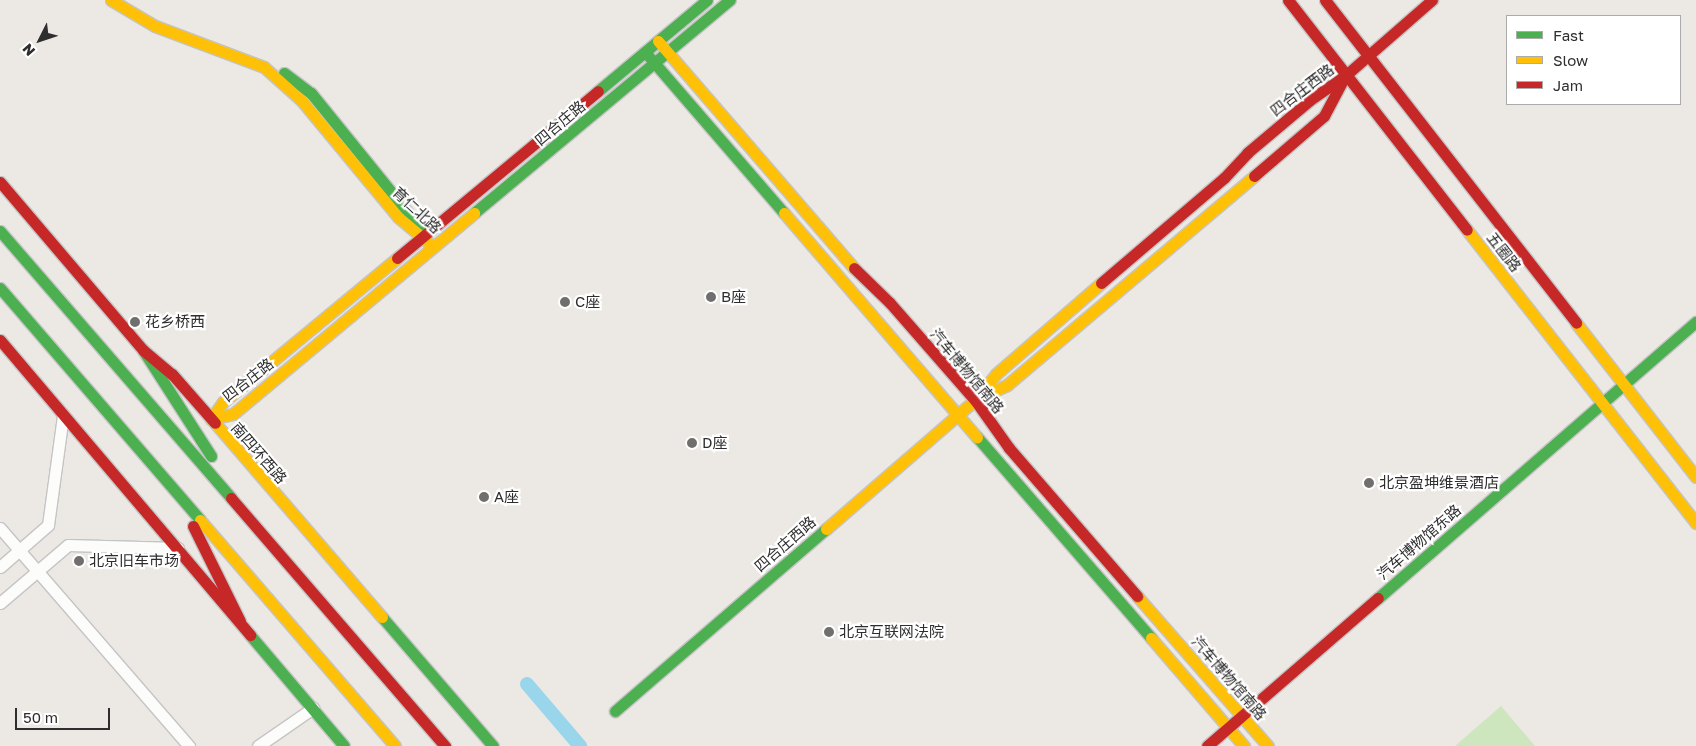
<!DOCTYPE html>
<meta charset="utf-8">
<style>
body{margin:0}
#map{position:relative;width:1696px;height:746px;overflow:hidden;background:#ece8e4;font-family:"Golos Text","Noto Sans SC",sans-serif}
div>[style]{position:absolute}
.green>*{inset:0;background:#cee6be}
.canal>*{height:14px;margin:-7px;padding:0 7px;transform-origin:7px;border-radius:7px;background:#99d6ec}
.roads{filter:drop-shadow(1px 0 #c5c4c5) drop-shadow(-1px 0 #c5c4c5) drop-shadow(0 1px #c5c4c5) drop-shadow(0 -1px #c5c4c5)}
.street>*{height:11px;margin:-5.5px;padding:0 5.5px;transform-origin:5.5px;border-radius:5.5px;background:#fcfcfb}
.fast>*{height:11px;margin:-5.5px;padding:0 5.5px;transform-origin:5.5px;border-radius:5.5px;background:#4caf50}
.slow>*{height:11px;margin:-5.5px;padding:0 5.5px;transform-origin:5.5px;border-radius:5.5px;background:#ffc107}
.jam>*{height:11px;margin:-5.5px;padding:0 5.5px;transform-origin:5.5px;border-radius:5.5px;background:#c62828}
.dots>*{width:14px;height:14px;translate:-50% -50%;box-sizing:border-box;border:2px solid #fff;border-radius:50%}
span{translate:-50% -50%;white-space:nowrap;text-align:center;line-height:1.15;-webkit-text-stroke:4.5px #fff;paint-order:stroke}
.street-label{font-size:15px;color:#2e2e2e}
.poi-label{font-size:15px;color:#2e2e2e}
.left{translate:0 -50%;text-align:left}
.legend{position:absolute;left:1506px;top:15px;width:175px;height:90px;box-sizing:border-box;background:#fff;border:1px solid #ababab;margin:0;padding:6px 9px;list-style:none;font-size:15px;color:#2e2e2e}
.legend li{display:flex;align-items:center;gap:10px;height:25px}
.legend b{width:25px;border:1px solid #ababab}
.north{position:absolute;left:15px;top:15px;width:50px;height:50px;-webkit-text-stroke:4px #fff;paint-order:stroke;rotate:229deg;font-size:14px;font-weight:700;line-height:20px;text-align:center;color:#2e2e2e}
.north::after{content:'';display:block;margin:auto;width:18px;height:22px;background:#2e2e2e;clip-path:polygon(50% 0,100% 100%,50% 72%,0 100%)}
.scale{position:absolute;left:15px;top:708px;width:95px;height:22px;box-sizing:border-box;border:2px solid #2e2e2e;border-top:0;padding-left:6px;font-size:15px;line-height:18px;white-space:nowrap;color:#2e2e2e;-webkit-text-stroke:4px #fff;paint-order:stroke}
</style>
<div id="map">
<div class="green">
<i style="clip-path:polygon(1501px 706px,1535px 746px,1455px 746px)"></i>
</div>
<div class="canal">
<i style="left:527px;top:684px;width:82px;rotate:49.5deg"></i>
</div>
<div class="roads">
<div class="street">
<i style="left:0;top:528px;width:289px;rotate:49.1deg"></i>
<i style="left:0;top:567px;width:64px;rotate:-41.2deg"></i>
<i style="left:48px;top:525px;width:111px;rotate:-82.2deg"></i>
<i style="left:0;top:603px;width:89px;rotate:-40.5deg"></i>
<i style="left:68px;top:545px;width:110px;rotate:1.6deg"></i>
<i style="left:258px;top:746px;width:67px;rotate:-34.6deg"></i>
</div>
<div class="fast">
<i style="left:645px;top:52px;width:213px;rotate:49.2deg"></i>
<i style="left:284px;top:73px;width:34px;rotate:37deg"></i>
<i style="left:311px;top:93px;width:175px;rotate:51deg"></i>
<i style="left:598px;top:91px;width:142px;rotate:-39.9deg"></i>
<i style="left:474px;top:213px;width:333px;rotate:-39.8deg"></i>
<i style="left:0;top:231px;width:353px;rotate:49.1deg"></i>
<i style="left:0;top:288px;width:306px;rotate:49.2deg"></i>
<i style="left:143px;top:350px;width:126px;rotate:57.3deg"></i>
<i style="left:977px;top:437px;width:266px;rotate:49.1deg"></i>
<i style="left:1378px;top:598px;width:421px;rotate:-41deg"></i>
<i style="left:382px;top:617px;width:170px;rotate:49.3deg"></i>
<i style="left:250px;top:635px;width:145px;rotate:49.7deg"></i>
<i style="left:615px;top:711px;width:279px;rotate:-40.8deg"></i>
</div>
<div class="slow">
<i style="left:111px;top:0;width:51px;rotate:30.6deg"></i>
<i style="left:155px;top:26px;width:116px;rotate:20.6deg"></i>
<i style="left:264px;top:67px;width:51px;rotate:41.8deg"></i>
<i style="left:302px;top:101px;width:151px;rotate:50.4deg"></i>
<i style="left:398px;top:217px;width:40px;rotate:40deg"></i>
<i style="left:658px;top:41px;width:300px;rotate:49.2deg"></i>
<i style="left:784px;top:213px;width:296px;rotate:49.3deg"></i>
<i style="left:1467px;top:230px;width:372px;rotate:52deg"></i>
<i style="left:1576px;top:323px;width:195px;rotate:52.1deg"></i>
<i style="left:979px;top:398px;width:31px;rotate:-25deg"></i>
<i style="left:1007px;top:385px;width:324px;rotate:-40.2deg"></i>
<i style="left:211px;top:419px;width:23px;rotate:-13deg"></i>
<i style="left:233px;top:414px;width:314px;rotate:-39.8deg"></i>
<i style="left:211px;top:419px;width:21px;rotate:-55deg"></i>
<i style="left:223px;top:402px;width:226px;rotate:-39.6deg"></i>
<i style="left:215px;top:423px;width:256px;rotate:49.3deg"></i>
<i style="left:200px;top:520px;width:298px;rotate:49.2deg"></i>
<i style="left:826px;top:529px;width:197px;rotate:-40.9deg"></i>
<i style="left:975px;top:400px;width:33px;rotate:-51deg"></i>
<i style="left:996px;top:374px;width:139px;rotate:-40.9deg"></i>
<i style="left:1137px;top:596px;width:199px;rotate:48.9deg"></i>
<i style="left:1151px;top:638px;width:143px;rotate:49.3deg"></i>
</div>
<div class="jam">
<i style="left:1288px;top:0;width:291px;rotate:52.1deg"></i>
<i style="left:1325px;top:0;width:409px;rotate:52.1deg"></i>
<i style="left:1254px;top:176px;width:92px;rotate:-40.6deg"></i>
<i style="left:1324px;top:116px;width:43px;rotate:-62.2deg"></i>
<i style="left:0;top:182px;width:221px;rotate:49.6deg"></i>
<i style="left:143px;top:350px;width:38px;rotate:40deg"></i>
<i style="left:172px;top:374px;width:65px;rotate:48.7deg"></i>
<i style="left:397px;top:258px;width:261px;rotate:-39.7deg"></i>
<i style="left:854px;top:268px;width:50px;rotate:44.2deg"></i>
<i style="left:890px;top:303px;width:129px;rotate:48.8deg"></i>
<i style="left:975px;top:400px;width:59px;rotate:54.7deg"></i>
<i style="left:1009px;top:448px;width:196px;rotate:49.1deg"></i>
<i style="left:1101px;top:283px;width:162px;rotate:-40.5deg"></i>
<i style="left:1224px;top:178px;width:34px;rotate:-47deg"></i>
<i style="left:1247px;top:153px;width:82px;rotate:-40.1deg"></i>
<i style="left:1310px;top:100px;width:44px;rotate:-34.8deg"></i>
<i style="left:1346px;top:75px;width:114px;rotate:-41.1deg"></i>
<i style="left:0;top:340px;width:387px;rotate:49.7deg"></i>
<i style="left:231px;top:498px;width:328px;rotate:49.2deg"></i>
<i style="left:193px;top:526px;width:106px;rotate:63.7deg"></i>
<i style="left:1207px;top:746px;width:226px;rotate:-40.9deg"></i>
</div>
</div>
<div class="dots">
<i style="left:711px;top:297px;background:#706f6e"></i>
<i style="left:565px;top:302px;background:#706f6e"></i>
<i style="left:135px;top:322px;background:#706f6e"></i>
<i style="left:692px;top:443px;background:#706f6e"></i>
<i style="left:1369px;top:483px;background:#706f6e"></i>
<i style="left:484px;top:497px;background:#706f6e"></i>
<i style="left:79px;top:561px;background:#706f6e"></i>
<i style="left:829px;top:632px;background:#706f6e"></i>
</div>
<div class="street-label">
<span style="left:1302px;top:90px;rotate:-37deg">四合庄西路</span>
<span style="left:560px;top:123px;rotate:-40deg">四合庄路</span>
<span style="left:417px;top:210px;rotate:43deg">育仁北路</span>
<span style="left:1504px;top:252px;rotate:52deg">五圈路</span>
<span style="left:967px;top:371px;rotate:50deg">汽车博物馆南路</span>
<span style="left:248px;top:380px;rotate:-38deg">四合庄路</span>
<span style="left:259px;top:453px;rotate:49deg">南四环西路</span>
<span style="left:1419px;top:542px;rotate:-41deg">汽车博物馆东路</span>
<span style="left:785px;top:544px;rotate:-41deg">四合庄西路</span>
<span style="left:1229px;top:678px;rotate:49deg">汽车博物馆南路</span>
</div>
<div class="poi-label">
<span class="left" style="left:721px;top:297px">B座</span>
<span class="left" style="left:575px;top:302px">C座</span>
<span class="left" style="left:145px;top:322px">花乡桥西</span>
<span class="left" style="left:702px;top:443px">D座</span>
<span class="left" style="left:1379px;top:483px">北京盈坤维景酒店</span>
<span class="left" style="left:494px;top:497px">A座</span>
<span class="left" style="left:89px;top:561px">北京旧车市场</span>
<span class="left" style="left:839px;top:632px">北京互联网法院</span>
</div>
<ul class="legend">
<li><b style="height:6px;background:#4caf50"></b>Fast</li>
<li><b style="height:6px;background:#ffc107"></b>Slow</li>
<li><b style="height:6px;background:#c62828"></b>Jam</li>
</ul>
<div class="north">N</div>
<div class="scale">50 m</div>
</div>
